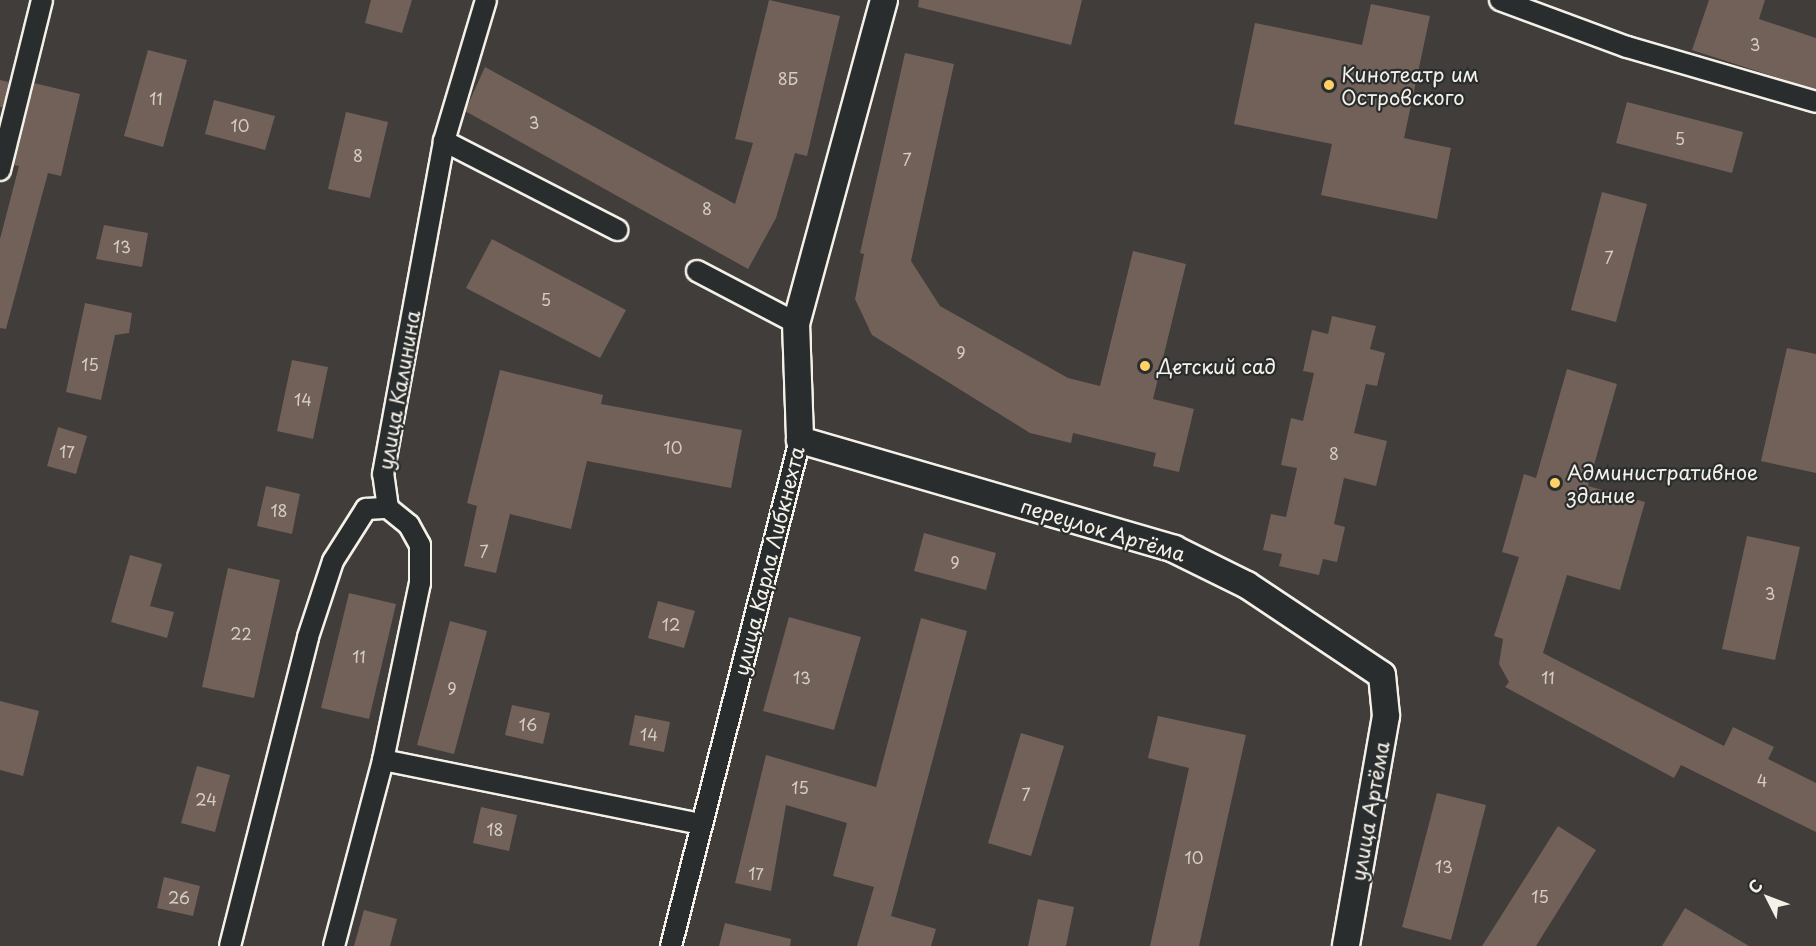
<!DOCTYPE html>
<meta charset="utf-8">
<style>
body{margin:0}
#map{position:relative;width:1816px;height:946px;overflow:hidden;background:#403d3b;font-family:"Playpen Sans",sans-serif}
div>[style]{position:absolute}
.building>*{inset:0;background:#726159}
.roads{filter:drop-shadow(2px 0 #f4f1e8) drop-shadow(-2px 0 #f4f1e8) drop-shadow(0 2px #f4f1e8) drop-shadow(0 -2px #f4f1e8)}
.minor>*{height:20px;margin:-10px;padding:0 10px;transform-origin:10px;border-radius:10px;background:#2a2d2e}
.tertiary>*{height:26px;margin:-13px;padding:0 13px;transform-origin:13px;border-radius:13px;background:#2a2d2e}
.dots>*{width:16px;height:16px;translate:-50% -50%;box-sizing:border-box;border:3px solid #2a2d2e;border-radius:50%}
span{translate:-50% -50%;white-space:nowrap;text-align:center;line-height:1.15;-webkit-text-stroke:4.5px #2a2d2e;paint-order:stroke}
.number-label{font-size:16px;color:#d4cdc4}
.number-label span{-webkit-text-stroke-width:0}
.poi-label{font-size:20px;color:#f4f1e8}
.left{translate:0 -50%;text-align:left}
.street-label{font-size:20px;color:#f4f1e8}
.north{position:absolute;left:1738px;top:868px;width:60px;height:60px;-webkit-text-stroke:4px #2a2d2e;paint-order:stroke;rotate:312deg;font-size:16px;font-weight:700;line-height:24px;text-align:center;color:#f4f1e8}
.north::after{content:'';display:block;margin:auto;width:21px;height:27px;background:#f4f1e8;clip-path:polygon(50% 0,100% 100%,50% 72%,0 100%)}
</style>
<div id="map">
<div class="building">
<i style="clip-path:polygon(371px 0,412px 0,402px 33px,365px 23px)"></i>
<i style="clip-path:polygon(769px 0,840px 16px,807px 156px,795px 153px,776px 218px,748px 269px,465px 111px,485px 67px,735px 204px,753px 143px,735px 139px)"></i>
<i style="clip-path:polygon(919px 0,1082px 0,1071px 45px,918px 7px)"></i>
<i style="clip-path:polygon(1709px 0,1765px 0,1759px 19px,1816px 38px,1816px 90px,1692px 50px)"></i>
<i style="clip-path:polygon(1371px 4px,1430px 16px,1404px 138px,1451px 148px,1437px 219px,1321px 195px,1332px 144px,1234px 124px,1255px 23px,1362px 45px)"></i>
<i style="clip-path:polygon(148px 50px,187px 60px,163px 147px,124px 136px)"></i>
<i style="clip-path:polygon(905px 53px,954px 64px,911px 261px,940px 306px,1068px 378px,1100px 386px,1133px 251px,1186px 264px,1153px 399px,1194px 409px,1179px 472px,1153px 466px,1156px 453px,1073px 433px,1071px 443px,1030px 433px,872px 335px,855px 299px,864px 254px,860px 253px)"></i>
<i style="clip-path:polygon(0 80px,9px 82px,3px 107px,0 107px)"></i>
<i style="clip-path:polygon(34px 83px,80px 94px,61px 176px,48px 173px,6px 329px,0 328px,0 239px,19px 166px,14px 165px)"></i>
<i style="clip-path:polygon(214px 100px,275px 116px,265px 150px,205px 134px)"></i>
<i style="clip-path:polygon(1627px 102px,1743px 132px,1732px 173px,1616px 143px)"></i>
<i style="clip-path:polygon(346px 112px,388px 122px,370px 198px,328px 189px)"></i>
<i style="clip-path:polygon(1602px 192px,1647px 204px,1616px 322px,1571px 310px)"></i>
<i style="clip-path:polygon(104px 225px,148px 233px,142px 267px,96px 259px)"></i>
<i style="clip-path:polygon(492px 239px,626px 310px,600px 358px,466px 288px)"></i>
<i style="clip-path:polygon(85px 303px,132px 313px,129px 333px,115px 335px,101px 400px,66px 392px)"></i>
<i style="clip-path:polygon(1332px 316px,1376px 326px,1370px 349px,1385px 353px,1377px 386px,1366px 384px,1354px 433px,1387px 441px,1376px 486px,1344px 478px,1334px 524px,1345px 527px,1337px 562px,1323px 559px,1319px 575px,1279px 566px,1282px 554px,1263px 550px,1271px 514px,1286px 517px,1297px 468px,1281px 465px,1291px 418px,1303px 421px,1314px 373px,1303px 371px,1312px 330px,1328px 334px)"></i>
<i style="clip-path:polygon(1787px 348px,1816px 354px,1816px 473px,1761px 461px)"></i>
<i style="clip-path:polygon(292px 360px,328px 367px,313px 439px,277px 431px)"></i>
<i style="clip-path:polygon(1567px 369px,1617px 384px,1588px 486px,1645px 502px,1620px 590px,1567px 575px,1543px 653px,1724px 746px,1733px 727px,1774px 747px,1768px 759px,1816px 783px,1816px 832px,1681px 765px,1674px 778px,1505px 687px,1509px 682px,1499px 664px,1503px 639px,1494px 636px,1519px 557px,1502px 552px,1524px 474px,1536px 478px)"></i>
<i style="clip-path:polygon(500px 370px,603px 395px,601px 404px,742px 430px,731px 488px,587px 461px,571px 529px,510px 514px,496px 573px,464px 566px,477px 506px,467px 503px)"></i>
<i style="clip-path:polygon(58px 427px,87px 436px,76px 474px,47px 466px)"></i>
<i style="clip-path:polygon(266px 486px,300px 494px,292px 534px,257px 526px)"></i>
<i style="clip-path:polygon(924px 533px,996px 553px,986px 590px,914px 571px)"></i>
<i style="clip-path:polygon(1747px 536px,1800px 547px,1775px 660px,1722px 649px)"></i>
<i style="clip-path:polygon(130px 555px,162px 564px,150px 606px,174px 612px,167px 638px,111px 622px)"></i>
<i style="clip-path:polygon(228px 568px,280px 580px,254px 698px,202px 687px)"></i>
<i style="clip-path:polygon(349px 593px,396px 604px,369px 719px,321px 708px)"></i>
<i style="clip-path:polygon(658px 601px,695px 611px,684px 648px,648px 638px)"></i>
<i style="clip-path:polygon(789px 617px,861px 637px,834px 730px,763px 711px)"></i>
<i style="clip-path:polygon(921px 618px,967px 631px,891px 916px,936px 929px,931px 946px,857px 946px,874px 887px,833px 876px,847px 823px,786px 805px,771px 891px,735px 883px,766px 755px,876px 787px)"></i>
<i style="clip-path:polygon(450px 621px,487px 631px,454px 754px,417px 745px)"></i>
<i style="clip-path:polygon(0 701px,39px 711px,23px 776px,0 770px)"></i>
<i style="clip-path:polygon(512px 705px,550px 713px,543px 744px,505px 735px)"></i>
<i style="clip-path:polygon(635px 715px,670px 722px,664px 752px,629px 745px)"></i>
<i style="clip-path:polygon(1158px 716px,1246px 735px,1199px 946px,1150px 946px,1189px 768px,1148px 758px)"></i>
<i style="clip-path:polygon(1021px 733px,1064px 746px,1031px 856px,988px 843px)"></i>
<i style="clip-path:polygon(197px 766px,230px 775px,215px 832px,181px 823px)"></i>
<i style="clip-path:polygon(1437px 793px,1486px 805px,1451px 940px,1402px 927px)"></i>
<i style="clip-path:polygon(481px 807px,517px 815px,509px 851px,473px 843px)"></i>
<i style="clip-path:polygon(1558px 826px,1596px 850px,1536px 946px,1482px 946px)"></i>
<i style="clip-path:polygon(164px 877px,200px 886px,193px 916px,157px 908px)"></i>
<i style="clip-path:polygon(1038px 899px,1074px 907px,1066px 946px,1028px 946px)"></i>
<i style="clip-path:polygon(1685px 908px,1749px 946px,1662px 946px)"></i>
<i style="clip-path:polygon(364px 910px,397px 919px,390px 946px,354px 946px)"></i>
<i style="clip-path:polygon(725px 923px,791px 939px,790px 946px,719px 946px)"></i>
</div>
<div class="roads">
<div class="minor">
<i style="left:1500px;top:0;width:135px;rotate:20.3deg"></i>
<i style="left:1627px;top:47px;width:197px;rotate:16.2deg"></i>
<i style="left:444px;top:141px;width:195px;rotate:27.2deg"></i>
<i style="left:0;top:170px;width:175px;rotate:-76.1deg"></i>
<i style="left:697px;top:271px;width:112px;rotate:27.7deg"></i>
<i style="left:383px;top:760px;width:324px;rotate:11.4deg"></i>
<i style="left:230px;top:946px;width:319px;rotate:-75.8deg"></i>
<i style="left:308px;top:637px;width:80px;rotate:-71.8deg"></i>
<i style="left:333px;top:561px;width:62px;rotate:-57.6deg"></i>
<i style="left:366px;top:509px;width:22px;rotate:-3deg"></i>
<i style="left:334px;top:946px;width:192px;rotate:-75.2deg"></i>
<i style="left:383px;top:760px;width:181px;rotate:-78.2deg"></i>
<i style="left:420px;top:583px;width:38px;rotate:-90deg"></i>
<i style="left:420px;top:545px;width:23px;rotate:-119deg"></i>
<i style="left:409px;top:525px;width:27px;rotate:-141deg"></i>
<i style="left:388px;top:508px;width:34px;rotate:-98deg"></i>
<i style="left:383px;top:474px;width:339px;rotate:-79.6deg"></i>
<i style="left:444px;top:141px;width:147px;rotate:-73.4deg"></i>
<i style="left:671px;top:946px;width:522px;rotate:-75.7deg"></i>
</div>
<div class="tertiary">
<i style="left:884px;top:0;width:335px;rotate:105.2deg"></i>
<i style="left:796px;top:323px;width:117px;rotate:88deg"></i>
<i style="left:800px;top:440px;width:390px;rotate:16.2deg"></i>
<i style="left:1174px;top:549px;width:81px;rotate:26.3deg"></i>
<i style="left:1247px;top:585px;width:162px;rotate:33.7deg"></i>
<i style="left:1382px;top:675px;width:41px;rotate:84.4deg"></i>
<i style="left:1386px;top:716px;width:233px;rotate:99.9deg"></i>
</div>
</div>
<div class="dots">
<i style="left:1329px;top:85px;background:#ffd166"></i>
<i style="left:1145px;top:366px;background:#ffd166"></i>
<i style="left:1555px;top:483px;background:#ffd166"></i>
</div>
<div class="number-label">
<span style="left:1755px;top:44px">3</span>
<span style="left:788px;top:78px">8Б</span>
<span style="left:156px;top:98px">11</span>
<span style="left:534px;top:122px">3</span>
<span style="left:240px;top:125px">10</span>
<span style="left:1680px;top:138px">5</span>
<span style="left:358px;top:155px">8</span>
<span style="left:907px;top:159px">7</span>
<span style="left:707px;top:208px">8</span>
<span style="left:122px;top:246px">13</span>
<span style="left:1609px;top:257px">7</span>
<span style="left:546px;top:299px">5</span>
<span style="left:961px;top:352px">9</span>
<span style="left:90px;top:364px">15</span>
<span style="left:303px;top:399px">14</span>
<span style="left:673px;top:447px">10</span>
<span style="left:67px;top:451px">17</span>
<span style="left:1334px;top:453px">8</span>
<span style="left:279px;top:510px">18</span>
<span style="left:484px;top:551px">7</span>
<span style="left:955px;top:562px">9</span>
<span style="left:1770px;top:593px">3</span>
<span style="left:671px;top:624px">12</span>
<span style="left:241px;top:633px">22</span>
<span style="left:359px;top:656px">11</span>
<span style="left:802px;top:677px">13</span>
<span style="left:1548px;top:677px">11</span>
<span style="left:452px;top:688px">9</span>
<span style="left:528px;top:724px">16</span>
<span style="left:649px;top:734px">14</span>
<span style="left:1762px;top:780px">4</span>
<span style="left:800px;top:787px">15</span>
<span style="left:1026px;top:794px">7</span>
<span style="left:206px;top:799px">24</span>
<span style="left:495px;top:829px">18</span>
<span style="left:1194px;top:857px">10</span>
<span style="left:1444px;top:866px">13</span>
<span style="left:756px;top:873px">17</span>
<span style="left:1540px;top:896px">15</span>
<span style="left:179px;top:897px">26</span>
</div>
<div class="poi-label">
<span class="left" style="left:1341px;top:86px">Кинотеатр им<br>Островского</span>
<span class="left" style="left:1157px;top:366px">Детский сад</span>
<span class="left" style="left:1567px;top:484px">Административное<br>здание</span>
</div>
<div class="street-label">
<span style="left:399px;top:390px;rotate:-80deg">улица Калинина</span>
<span style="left:1103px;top:530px;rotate:17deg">переулок Артёма</span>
<span style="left:769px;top:561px;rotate:-76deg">улица Карла Либкнехта</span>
<span style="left:1370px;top:811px;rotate:-80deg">улица Артёма</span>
</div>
<div class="north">С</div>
</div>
